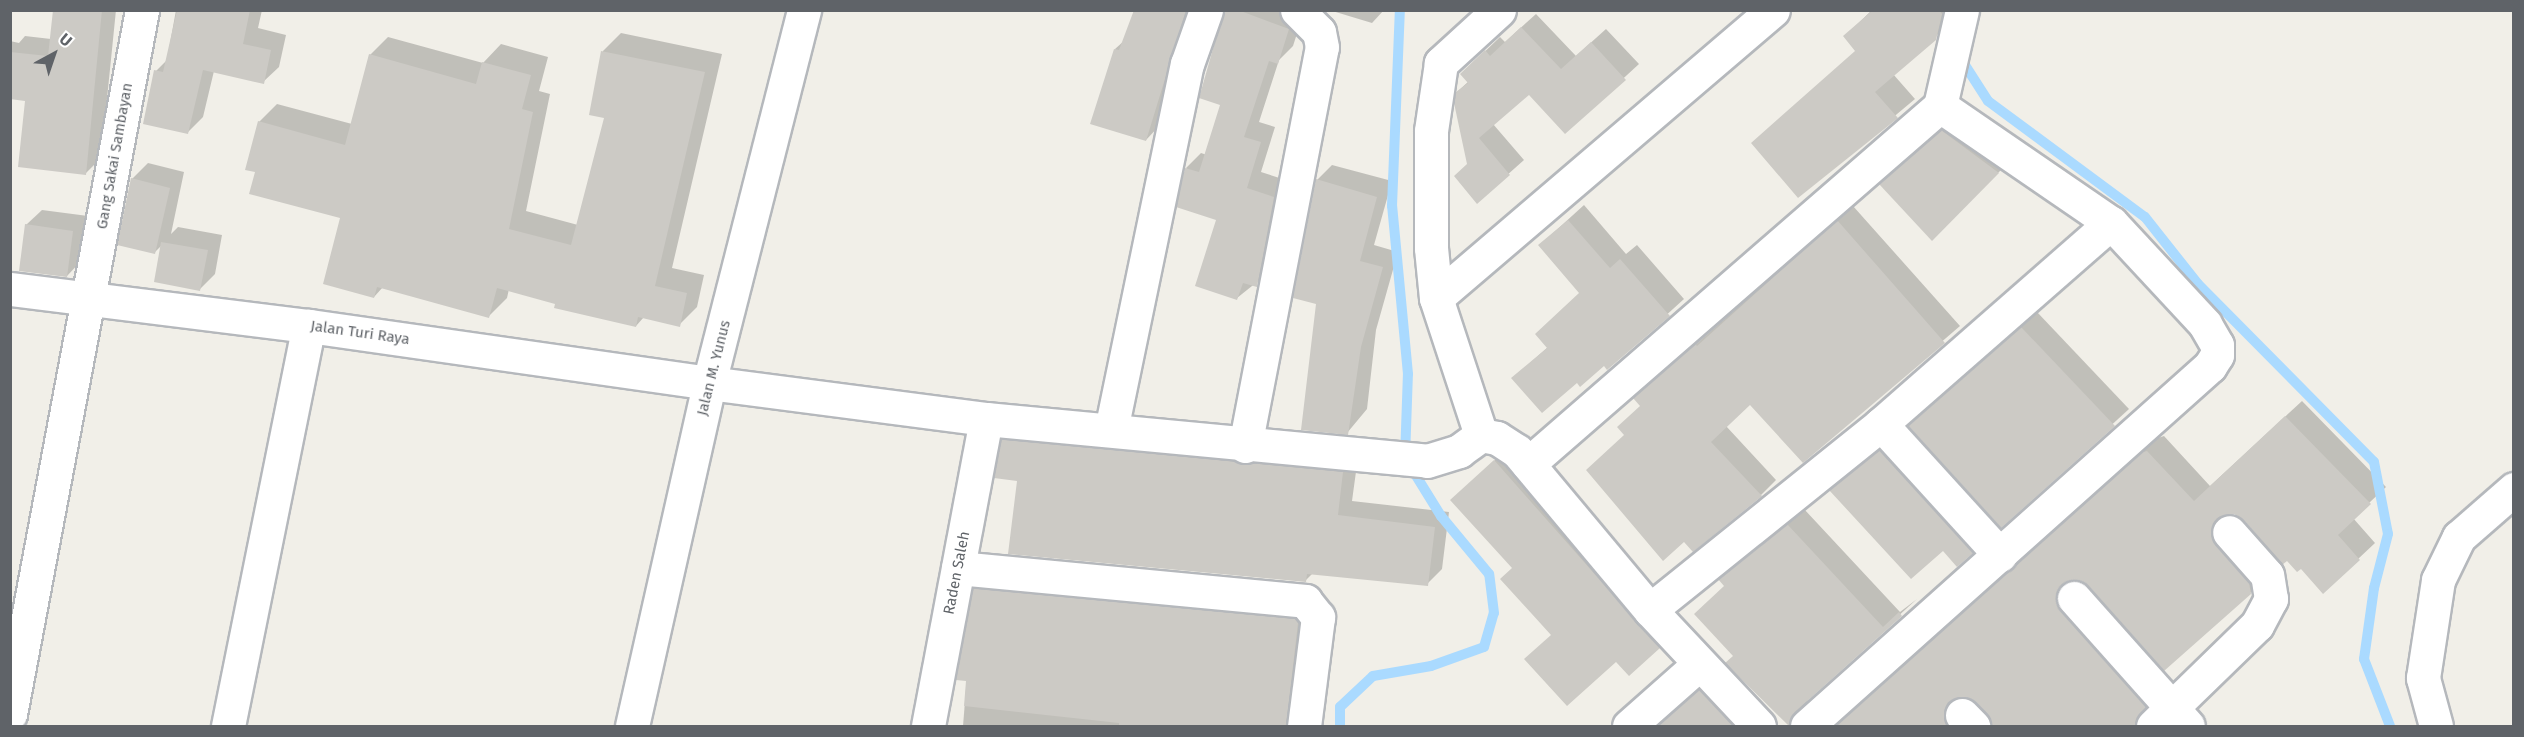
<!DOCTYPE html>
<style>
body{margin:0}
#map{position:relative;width:2524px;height:737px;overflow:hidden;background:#f1efe8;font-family:"Fira Sans",sans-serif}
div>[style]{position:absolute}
.shadow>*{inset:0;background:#0003}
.stream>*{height:10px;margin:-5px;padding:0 5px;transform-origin:5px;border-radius:5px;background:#aadaff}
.building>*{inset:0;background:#cccac5}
.roads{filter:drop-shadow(2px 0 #b5b8bc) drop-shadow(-2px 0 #b5b8bc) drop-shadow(0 2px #b5b8bc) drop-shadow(0 -2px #b5b8bc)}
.minor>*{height:33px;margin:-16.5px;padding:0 16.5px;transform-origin:16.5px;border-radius:16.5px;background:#fff}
.tertiary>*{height:33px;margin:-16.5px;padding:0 16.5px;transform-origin:16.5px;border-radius:16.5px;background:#fff}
span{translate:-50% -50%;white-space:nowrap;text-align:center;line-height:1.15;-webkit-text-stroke:4.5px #fff;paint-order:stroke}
.street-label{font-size:15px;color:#5f6368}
.frame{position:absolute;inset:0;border:12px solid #5f6368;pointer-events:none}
.north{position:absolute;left:24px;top:24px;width:60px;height:60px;-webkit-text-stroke:4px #fff;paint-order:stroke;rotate:40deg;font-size:16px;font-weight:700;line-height:24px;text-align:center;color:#5f6368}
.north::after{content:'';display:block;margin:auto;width:21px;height:27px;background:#5f6368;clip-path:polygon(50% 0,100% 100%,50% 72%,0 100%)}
</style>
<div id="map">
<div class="shadow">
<i style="clip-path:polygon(54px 10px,116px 10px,101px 158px,85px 174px,27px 99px,10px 97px,10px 41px,19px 43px,25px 36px,51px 39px)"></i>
<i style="clip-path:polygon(176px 10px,262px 10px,258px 28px,286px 35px,279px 67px,263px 82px,214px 71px,203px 117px,188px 132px,156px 71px,167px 60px)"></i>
<i style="clip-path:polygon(1136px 10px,1196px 10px,1161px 124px,1146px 140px,1115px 49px,1125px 40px)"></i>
<i style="clip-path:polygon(1226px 10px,1304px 12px,1293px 46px,1279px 60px,1259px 122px,1275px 127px,1261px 172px,1289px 181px,1272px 270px,1237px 298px,1218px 219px,1186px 168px,1201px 153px,1207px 155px,1222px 104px)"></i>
<i style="clip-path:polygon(1329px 10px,1384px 10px,1372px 23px)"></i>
<i style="clip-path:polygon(1872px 10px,1956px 10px,1954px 20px,1893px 74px,1915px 99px,1799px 196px,1857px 50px,1845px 36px)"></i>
<i style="clip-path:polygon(1536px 14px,1576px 56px,1606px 29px,1639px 64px,1565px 132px,1530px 93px,1493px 124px,1524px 160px,1478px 201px,1457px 92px,1469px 81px,1476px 60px,1500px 37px,1505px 42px)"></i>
<i style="clip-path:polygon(621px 33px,722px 54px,672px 268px,704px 275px,697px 307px,679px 325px,644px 317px,636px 326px,509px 289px,507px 298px,489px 316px,383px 287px,374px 297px,342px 217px,256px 171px,259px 122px,277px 104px,352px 124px,370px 55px,388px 37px,483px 63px,501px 44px,548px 57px,539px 91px,550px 94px,526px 211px,578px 225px,606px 117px,590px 114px,603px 51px)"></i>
<i style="clip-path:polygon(1958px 115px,2014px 157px,1932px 239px,1881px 184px)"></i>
<i style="clip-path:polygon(148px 163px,184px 172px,171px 234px,178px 227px,222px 235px,215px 274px,200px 289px,162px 245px,154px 253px,132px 179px)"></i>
<i style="clip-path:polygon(1332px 165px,1392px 181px,1374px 245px,1398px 252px,1376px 330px,1367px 409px,1347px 433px,1317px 303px,1317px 180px)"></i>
<i style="clip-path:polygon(1584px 205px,1626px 254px,1637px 245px,1684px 299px,1608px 368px,1604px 364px,1513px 378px,1548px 347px,1580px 292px,1540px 245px)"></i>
<i style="clip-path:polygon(1853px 206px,1960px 326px,1803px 461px,1750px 403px,1726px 426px,1776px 480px,1761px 495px,1625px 434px,1642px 405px,1635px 398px)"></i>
<i style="clip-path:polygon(42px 210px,88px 216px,82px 260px,67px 276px,26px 225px)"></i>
<i style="clip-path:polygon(2037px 312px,2129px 409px,2001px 526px,1910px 426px)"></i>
<i style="clip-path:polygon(2302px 401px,2386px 487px,2353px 518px,2375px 543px,2323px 592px,2301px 567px,2235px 513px,2228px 514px,2226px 520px,2266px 577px,2250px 593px,2088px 584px,2073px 579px,2075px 594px,2166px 726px,1991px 726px,1988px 712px,1968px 696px,1961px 695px,1959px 703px,1985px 726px,1829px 726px,1837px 724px,2158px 438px,2164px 436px,2210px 486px)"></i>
<i style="clip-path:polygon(1018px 425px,1358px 457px,1352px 501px,1449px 512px,1442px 569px,1427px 584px,1313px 573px,1305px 581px,1003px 440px)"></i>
<i style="clip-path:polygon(1895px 435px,1987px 536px,1972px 552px,1943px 548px,1831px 490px)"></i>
<i style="clip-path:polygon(1510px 446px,1674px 632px,1659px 647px,1616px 660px,1553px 634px,1468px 485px)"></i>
<i style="clip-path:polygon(1804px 509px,1900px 612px,1917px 599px,1809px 697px,1804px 710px,1789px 725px,1734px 655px,1726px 586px,1720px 579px)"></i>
<i style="clip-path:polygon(990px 573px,1311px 604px,1304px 726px,963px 726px,974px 589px)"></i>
<i style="clip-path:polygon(1715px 675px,1741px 726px,1658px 726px)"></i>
</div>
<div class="stream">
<i style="left:1964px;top:55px;width:7px;rotate:98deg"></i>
<i style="left:1963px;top:62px;width:46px;rotate:57.3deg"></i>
<i style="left:1988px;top:101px;width:195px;rotate:36.5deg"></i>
<i style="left:2145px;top:217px;width:85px;rotate:51.7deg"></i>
<i style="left:2198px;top:284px;width:250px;rotate:45.3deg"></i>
<i style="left:2374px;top:462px;width:73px;rotate:79deg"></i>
<i style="left:2388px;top:534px;width:56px;rotate:104.5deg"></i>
<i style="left:2374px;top:588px;width:72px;rotate:98deg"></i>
<i style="left:2364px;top:659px;width:72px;rotate:68.8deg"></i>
<i style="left:1340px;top:726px;width:19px;rotate:-90deg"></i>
<i style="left:1340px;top:707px;width:45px;rotate:-43.2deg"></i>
<i style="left:1373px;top:676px;width:59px;rotate:-9.8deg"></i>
<i style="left:1431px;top:666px;width:56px;rotate:-19.7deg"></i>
<i style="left:1484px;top:647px;width:35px;rotate:-74deg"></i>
<i style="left:1494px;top:613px;width:39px;rotate:-97deg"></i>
<i style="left:1489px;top:574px;width:75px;rotate:-129.6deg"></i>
<i style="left:1441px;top:516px;width:68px;rotate:-121.8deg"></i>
<i style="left:1405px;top:458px;width:84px;rotate:-88deg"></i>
<i style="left:1408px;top:374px;width:169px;rotate:-95.4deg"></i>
<i style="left:1392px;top:206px;width:196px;rotate:-87.7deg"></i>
</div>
<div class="building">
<i style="clip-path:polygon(53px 10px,102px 10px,86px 175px,18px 167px,25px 101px,10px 99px,10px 52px,48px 56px)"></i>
<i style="clip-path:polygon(177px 10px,250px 10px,243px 44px,271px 50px,264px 84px,203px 70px,188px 134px,143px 124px,154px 70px,163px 72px)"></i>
<i style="clip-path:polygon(1134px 10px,1186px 10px,1146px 141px,1090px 124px,1114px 49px,1119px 50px)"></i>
<i style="clip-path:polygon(1224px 10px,1238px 10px,1289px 29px,1278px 64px,1269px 61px,1244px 137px,1261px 142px,1247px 188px,1274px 197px,1257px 287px,1243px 283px,1237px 300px,1195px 286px,1216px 220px,1176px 207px,1185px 168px,1199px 172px,1220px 105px,1199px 98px)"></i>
<i style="clip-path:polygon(1873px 10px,1939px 10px,1942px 14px,1936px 40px,1875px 92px,1898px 118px,1798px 198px,1751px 143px,1855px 51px,1843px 36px)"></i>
<i style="clip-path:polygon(1521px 27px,1561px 69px,1591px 42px,1626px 80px,1565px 134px,1529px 95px,1479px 138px,1510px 175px,1477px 204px,1454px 176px,1467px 164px,1454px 103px,1456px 92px,1468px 83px,1460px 74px,1485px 50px,1490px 56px)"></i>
<i style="clip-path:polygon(601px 51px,705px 72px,655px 286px,687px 293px,680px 327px,638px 317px,636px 327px,554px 308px,555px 304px,497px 288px,489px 318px,377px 287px,374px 298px,323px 284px,340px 218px,249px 194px,255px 172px,245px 170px,258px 121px,345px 145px,369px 54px,476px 84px,482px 62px,531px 75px,522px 109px,533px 112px,509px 229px,571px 245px,604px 118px,589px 115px)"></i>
<i style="clip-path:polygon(1941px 130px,1999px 173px,1932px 241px,1879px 184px)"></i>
<i style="clip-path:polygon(131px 178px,170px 188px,155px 254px,117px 245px)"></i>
<i style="clip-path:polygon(1316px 179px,1377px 197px,1360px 261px,1383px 267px,1361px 347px,1348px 435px,1301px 430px,1316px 304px,1293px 298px)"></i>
<i style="clip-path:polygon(1568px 220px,1610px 268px,1620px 259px,1670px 316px,1607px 370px,1604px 366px,1580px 387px,1577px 383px,1542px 413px,1511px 378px,1547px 348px,1535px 334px,1579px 293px,1538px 245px)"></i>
<i style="clip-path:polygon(1837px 220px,1945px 343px,1803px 463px,1750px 405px,1711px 442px,1762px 496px,1693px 552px,1684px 542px,1663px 561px,1586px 470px,1624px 435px,1617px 427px,1640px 406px,1633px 398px,1695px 344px,1697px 346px)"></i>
<i style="clip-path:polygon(25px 224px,73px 231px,67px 277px,19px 271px)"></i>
<i style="clip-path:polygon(161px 242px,208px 250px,200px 291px,154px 282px)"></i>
<i style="clip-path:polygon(2021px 327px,2115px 426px,2001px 528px,1908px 426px)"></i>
<i style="clip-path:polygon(2285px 416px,2371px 504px,2338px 535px,2360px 560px,2323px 594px,2301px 569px,2297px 572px,2287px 561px,2282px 565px,2243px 519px,2234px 514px,2217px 518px,2211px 536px,2249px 583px,2251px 594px,2164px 671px,2088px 586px,2079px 580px,2062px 584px,2056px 593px,2060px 610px,2146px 707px,2135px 726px,1991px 726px,1986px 713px,1966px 697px,1948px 702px,1944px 711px,1948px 726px,1835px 726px,2140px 453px,2147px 451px,2194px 501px)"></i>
<i style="clip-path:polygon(1001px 439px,1343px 472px,1338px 515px,1435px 527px,1428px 586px,1307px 574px,1306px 582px,1008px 554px,1017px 481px,994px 478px)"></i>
<i style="clip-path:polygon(1879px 450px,1973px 553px,1957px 567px,1943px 551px,1911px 579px,1829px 490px)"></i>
<i style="clip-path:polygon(1494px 460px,1660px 648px,1629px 676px,1616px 662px,1567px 706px,1524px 659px,1551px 635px,1500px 579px,1512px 568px,1450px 500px)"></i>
<i style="clip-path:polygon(1787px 524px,1883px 627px,1899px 612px,1902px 616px,1795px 712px,1789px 726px,1725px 663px,1733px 656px,1694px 614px,1724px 586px,1718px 579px)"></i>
<i style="clip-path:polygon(973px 588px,1295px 619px,1298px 623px,1286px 726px,1119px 726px,1119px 723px,964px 706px,966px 681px,956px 680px)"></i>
<i style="clip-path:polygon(1699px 689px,1734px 726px,1657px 726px)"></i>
</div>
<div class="roads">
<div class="minor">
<i style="left:1499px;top:10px;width:79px;rotate:137.6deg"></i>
<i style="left:1441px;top:63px;width:69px;rotate:98.4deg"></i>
<i style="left:1431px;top:131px;width:117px;rotate:90deg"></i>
<i style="left:1431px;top:248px;width:50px;rotate:84.3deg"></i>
<i style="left:1436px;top:298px;width:144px;rotate:71.8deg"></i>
<i style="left:1481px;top:435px;width:16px;rotate:11deg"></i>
<i style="left:1497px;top:438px;width:24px;rotate:33deg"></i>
<i style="left:1517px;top:451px;width:207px;rotate:50.1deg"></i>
<i style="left:1650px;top:610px;width:159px;rotate:46.8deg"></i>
<i style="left:1436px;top:298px;width:443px;rotate:-40.5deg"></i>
<i style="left:709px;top:383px;width:279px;rotate:7.4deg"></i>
<i style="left:986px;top:419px;width:443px;rotate:5.4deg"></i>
<i style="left:1427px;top:461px;width:34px;rotate:-17deg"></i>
<i style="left:1459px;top:451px;width:27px;rotate:-36deg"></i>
<i style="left:1881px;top:424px;width:177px;rotate:47.7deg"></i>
<i style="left:1111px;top:430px;width:374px;rotate:-78.3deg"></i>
<i style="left:1187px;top:64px;width:57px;rotate:-70.6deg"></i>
<i style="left:1245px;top:446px;width:406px;rotate:-79.1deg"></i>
<i style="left:1322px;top:47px;width:15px;rotate:-101deg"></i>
<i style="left:1319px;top:32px;width:31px;rotate:-135deg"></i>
<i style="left:1528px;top:464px;width:546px;rotate:-40.99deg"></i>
<i style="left:958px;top:568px;width:349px;rotate:5.4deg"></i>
<i style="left:1305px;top:601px;width:21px;rotate:51deg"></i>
<i style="left:1318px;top:617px;width:110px;rotate:97.3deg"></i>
<i style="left:2074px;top:598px;width:171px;rotate:48.3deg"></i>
<i style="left:1650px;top:610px;width:297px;rotate:-38.8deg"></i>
<i style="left:1881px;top:424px;width:305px;rotate:-41.2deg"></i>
<i style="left:10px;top:714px;width:716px;rotate:-79.38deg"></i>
<i style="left:1962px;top:715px;width:16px;rotate:45deg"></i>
<i style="left:228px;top:726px;width:408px;rotate:-78.6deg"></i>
<i style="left:928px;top:726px;width:312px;rotate:-79.3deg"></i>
<i style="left:1629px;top:726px;width:92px;rotate:-41.5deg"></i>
<i style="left:1807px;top:726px;width:540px;rotate:-41.77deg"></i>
<i style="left:2210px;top:366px;width:13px;rotate:-58deg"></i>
<i style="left:2217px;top:355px;width:10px;rotate:-90deg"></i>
<i style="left:2217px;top:345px;width:24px;rotate:-120deg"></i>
<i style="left:2205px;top:324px;width:138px;rotate:-132.9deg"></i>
<i style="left:2111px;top:223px;width:207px;rotate:-145.6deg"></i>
<i style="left:1940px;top:106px;width:98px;rotate:-77.1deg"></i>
<i style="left:2153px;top:726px;width:145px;rotate:-44.2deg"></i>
<i style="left:2257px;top:625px;width:30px;rotate:-62deg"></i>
<i style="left:2271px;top:599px;width:24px;rotate:-99deg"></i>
<i style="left:2267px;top:575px;width:57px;rotate:-131.5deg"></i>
<i style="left:2436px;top:726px;width:50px;rotate:-105.2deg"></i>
<i style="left:2423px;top:678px;width:99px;rotate:-81.3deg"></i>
<i style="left:2438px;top:580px;width:48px;rotate:-64deg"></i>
<i style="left:2459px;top:537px;width:73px;rotate:-41.1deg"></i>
</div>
<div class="tertiary">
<i style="left:10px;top:289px;width:301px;rotate:7.1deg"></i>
<i style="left:309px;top:326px;width:404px;rotate:8.1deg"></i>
<i style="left:632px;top:726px;width:352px;rotate:-77.3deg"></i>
<i style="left:709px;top:383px;width:385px;rotate:-75.7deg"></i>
</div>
</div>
<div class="street-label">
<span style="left:115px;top:156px;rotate:-80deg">Gang Sakai Sambayan</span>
<span style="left:360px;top:333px;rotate:8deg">Jalan Turi Raya</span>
<span style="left:714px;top:368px;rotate:-76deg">Jalan M. Yunus</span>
<span style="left:957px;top:573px;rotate:-79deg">Raden Saleh</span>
</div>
<div class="frame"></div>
<div class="north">U</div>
</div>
